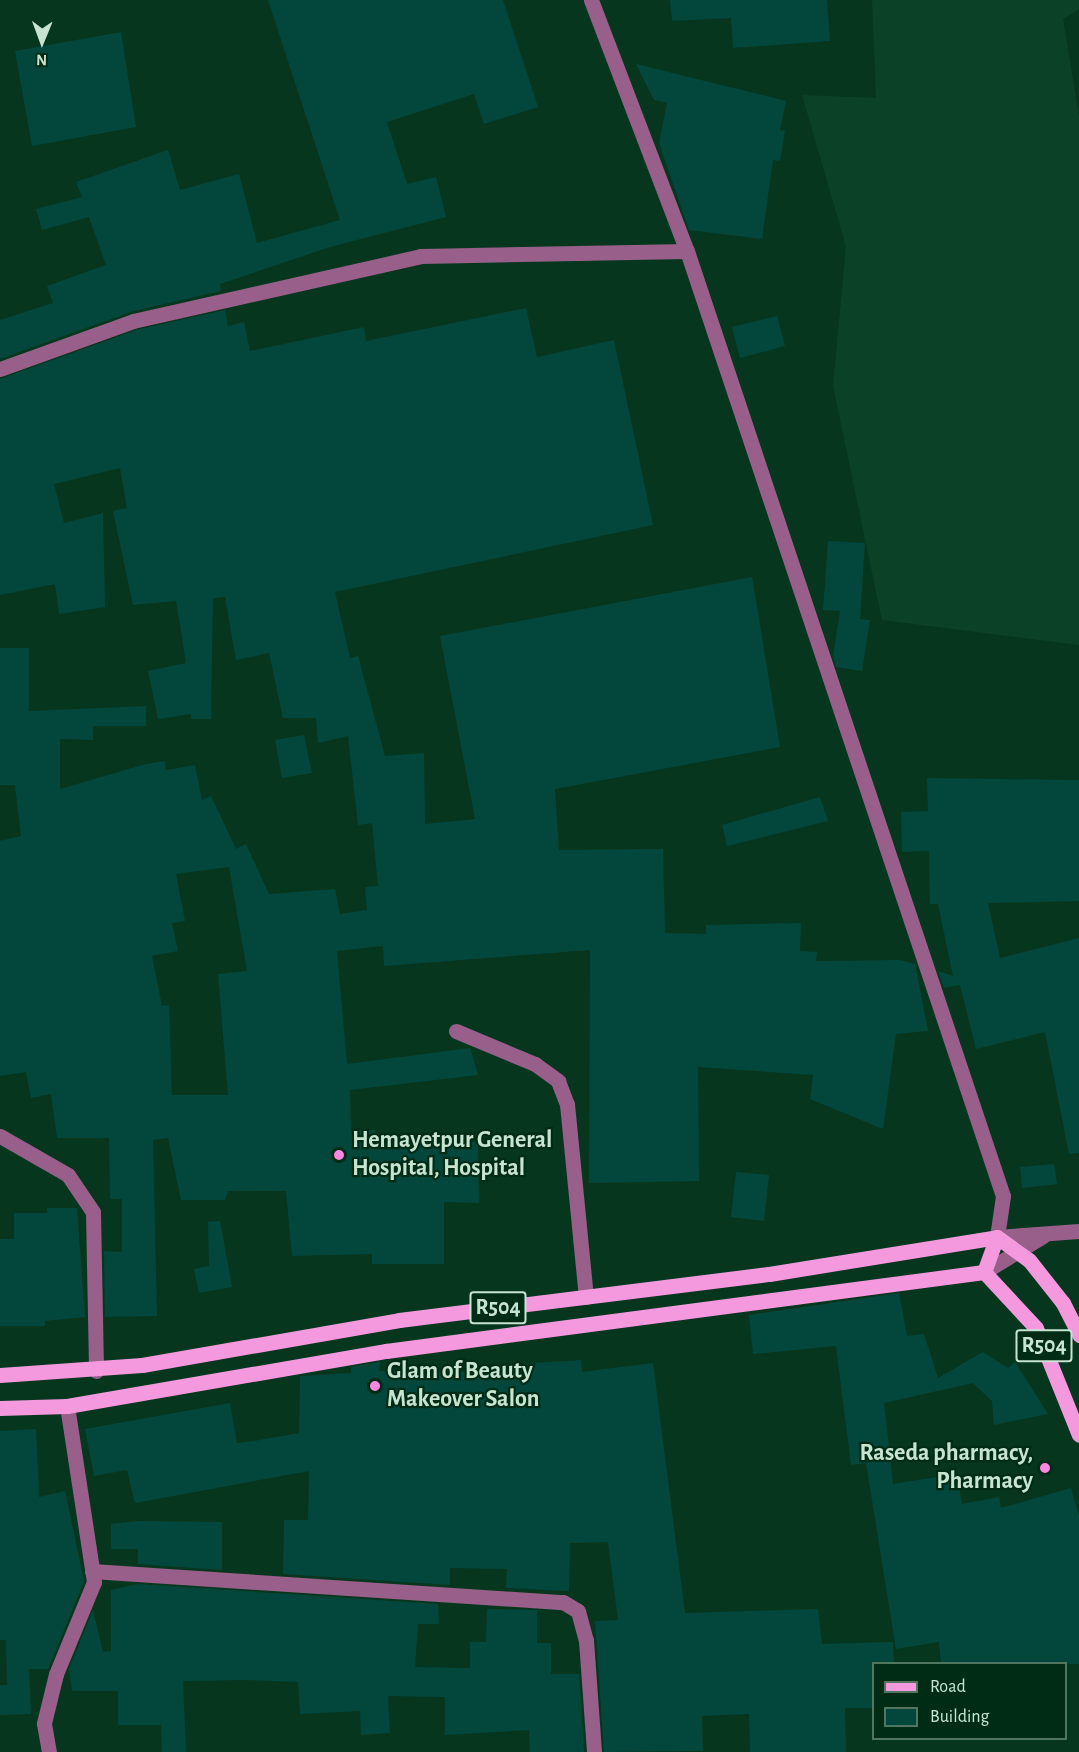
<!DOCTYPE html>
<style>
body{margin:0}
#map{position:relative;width:1079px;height:1752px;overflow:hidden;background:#07361f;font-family:"Alegreya Sans",sans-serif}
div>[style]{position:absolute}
.built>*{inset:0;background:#0b4227}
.building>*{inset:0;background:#03473c}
.minor>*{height:15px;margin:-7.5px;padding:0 7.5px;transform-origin:7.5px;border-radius:7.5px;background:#975f89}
.major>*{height:15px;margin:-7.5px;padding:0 7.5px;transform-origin:7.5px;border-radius:7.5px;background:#f599de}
.dots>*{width:16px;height:16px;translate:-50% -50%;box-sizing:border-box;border:3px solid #002c15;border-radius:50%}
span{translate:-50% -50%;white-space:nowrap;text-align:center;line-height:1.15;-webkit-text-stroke:4.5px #002c15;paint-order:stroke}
.shield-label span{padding:2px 4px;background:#002c15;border:2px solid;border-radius:4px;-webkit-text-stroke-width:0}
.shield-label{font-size:22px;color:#c7e4d1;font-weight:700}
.poi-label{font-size:24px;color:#c7e4d1;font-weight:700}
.left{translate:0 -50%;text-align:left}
.right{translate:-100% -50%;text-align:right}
.legend{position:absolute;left:872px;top:1662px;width:195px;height:78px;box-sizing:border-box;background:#002c15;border:2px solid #507660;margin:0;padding:8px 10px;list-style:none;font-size:18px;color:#c7e4d1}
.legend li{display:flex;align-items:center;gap:12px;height:30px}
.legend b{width:30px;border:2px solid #507660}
.north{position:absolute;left:12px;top:12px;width:60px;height:60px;-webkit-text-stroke:4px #002c15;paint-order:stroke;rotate:181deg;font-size:16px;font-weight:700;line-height:24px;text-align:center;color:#c7e4d1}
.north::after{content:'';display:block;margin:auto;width:21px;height:27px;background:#c7e4d1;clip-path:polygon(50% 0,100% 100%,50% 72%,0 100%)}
</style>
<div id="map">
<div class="built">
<i style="clip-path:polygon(872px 0,1079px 0,1079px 9px,1063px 19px,1079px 116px,1079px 645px,882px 620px,833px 386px,846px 246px,802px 95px,876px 98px)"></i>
</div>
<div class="building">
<i style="clip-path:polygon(268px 0,503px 0,538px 107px,484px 124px,474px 94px,387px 122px,407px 184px,436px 177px,446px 217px,330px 247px,220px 284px,221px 291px,130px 312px,0 359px,0 320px,53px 303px,47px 286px,106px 265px,89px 217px,42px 230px,36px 209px,82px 197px,76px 182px,168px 150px,180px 190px,239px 174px,257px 243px,340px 220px)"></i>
<i style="clip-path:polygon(670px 0,827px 0,830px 41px,733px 48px,731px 18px,672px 21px)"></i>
<i style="clip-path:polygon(121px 32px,136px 127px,32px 146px,15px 51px)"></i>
<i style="clip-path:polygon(636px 64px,786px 101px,780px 130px,785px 131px,780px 161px,773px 160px,762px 239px,689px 230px,659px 143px,667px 103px,654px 100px)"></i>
<i style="clip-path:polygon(evenodd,526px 308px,537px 357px,614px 340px,653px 525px,335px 592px,350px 658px,358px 656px,385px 756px,424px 753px,425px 824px,475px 819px,440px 636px,752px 577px,780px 747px,555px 789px,559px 850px,663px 849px,665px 933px,706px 934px,706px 925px,801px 923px,800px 951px,817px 952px,816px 961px,899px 960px,915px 964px,928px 1031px,896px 1034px,883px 1129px,810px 1099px,813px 1075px,698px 1067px,699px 1181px,589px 1183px,590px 950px,384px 966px,383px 946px,337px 951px,347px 1064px,470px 1048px,478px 1075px,350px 1090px,351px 1130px,375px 1130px,375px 1137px,421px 1142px,478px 1142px,479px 1203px,444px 1202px,444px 1264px,372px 1264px,372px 1254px,292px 1256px,286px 1191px,228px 1191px,225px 1200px,181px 1200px,168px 1138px,153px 1140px,157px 1316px,105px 1317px,104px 1251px,122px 1252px,122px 1199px,110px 1199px,109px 1138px,57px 1138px,51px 1094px,31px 1098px,26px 1072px,0 1076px,0 841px,21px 836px,15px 785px,0 785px,0 648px,29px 648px,29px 711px,146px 706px,146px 726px,93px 726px,93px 740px,60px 739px,60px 789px,146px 764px,165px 761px,166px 770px,195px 765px,202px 800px,211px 796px,236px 849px,246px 844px,269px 894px,335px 889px,340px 914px,367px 910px,365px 887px,378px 886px,372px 823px,358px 825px,348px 736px,318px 743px,316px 718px,283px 718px,269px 653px,236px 660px,225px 597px,213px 598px,211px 719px,191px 719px,191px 714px,158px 719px,148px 671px,186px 663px,176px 601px,133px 605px,113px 511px,127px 508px,120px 468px,54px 484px,64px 523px,103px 513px,105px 607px,59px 614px,55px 584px,0 595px,0 379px,136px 330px,225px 310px,228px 326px,244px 322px,250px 351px,364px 327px,366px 341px,526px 308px,229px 867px,247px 971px,218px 974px,228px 1095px,172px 1095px,169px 1005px,162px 1006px,152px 956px,178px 951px,172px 923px,185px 921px,176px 874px,229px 867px)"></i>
<i style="clip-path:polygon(777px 316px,785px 346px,740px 358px,732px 327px)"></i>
<i style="clip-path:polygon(828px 541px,865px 543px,860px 619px,870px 620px,862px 671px,836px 667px,833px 657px,840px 611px,823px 610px)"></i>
<i style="clip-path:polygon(304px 735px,312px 773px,282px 778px,275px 740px)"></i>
<i style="clip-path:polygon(927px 778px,1079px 780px,1079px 901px,988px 903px,1000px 958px,1079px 938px,1079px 1153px,1069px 1154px,1045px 1032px,976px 1049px,960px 985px,944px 988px,938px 971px,953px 976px,938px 904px,930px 904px,929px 851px,902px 852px,901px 812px,928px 811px)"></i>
<i style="clip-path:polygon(820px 797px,828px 821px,727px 846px,722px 825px)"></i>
<i style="clip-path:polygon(1054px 1164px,1057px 1184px,1022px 1188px,1020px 1167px)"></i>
<i style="clip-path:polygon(736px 1172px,769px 1175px,764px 1221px,731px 1217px)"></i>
<i style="clip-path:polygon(47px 1208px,77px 1208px,85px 1317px,45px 1321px,45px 1326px,0 1326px,0 1239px,14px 1239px,14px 1213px,47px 1213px)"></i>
<i style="clip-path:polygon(220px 1221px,232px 1287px,199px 1293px,194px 1269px,209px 1266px,208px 1222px)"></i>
<i style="clip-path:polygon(899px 1293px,907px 1336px,924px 1334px,938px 1378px,983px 1352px,1008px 1368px,1015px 1362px,1048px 1414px,994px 1425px,992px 1401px,973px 1383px,884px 1403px,893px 1484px,957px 1474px,962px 1504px,999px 1497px,1001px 1508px,1071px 1488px,1079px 1516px,1079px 1664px,941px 1664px,939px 1642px,896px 1649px,866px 1463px,851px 1465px,836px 1346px,753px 1354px,749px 1315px)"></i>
<i style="clip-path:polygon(581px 1360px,582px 1372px,653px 1363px,685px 1613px,818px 1609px,822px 1644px,893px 1642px,894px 1664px,873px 1664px,873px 1708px,845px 1708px,846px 1752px,750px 1752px,749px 1714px,702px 1716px,703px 1751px,604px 1752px,595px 1621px,618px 1620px,608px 1542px,570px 1543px,569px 1591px,506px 1588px,507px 1569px,450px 1568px,450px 1585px,283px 1574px,284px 1520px,308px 1520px,309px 1471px,135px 1503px,127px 1470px,94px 1476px,85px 1429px,230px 1403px,237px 1443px,254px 1441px,299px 1433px,300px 1376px,351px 1373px,351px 1367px,380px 1362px,379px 1371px,471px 1372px,471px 1367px)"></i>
<i style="clip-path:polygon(36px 1429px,39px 1497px,65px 1491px,84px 1581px,48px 1669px,29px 1669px,31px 1714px,0 1715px,0 1685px,7px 1685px,6px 1640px,0 1640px,0 1431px)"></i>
<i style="clip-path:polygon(139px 1521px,222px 1522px,222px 1570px,138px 1564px,138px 1549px,111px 1549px,111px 1524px)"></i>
<i style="clip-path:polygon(138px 1584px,438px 1604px,439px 1624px,418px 1624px,415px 1667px,470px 1668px,470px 1642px,486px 1642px,487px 1609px,537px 1610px,537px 1643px,551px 1643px,551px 1674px,579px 1674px,584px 1752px,530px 1752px,529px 1730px,445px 1735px,445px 1697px,388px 1696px,390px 1733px,361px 1735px,360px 1711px,300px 1714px,298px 1682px,246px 1680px,183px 1681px,186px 1752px,162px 1752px,161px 1725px,118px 1725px,118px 1691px,72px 1691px,69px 1669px,93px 1610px,103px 1652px,111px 1651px,111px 1590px)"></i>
</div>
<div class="minor">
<i style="left:591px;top:0;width:269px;rotate:69.1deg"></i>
<i style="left:687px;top:251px;width:996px;rotate:71.51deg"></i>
<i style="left:1003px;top:1196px;width:41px;rotate:98.3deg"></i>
<i style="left:997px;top:1237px;width:82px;rotate:-4.2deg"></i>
<i style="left:0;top:369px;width:141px;rotate:-19.8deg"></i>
<i style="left:133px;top:321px;width:295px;rotate:-12.7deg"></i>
<i style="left:421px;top:256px;width:266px;rotate:-1.1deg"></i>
<i style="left:456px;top:1031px;width:86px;rotate:22.7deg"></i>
<i style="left:535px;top:1064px;width:29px;rotate:36deg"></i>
<i style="left:558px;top:1081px;width:25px;rotate:69deg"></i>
<i style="left:567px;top:1104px;width:194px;rotate:84.4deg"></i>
<i style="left:0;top:1136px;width:78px;rotate:29.8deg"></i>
<i style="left:68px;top:1175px;width:45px;rotate:56deg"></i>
<i style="left:93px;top:1212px;width:159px;rotate:88.9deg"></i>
<i style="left:984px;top:1272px;width:69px;rotate:-31.4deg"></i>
<i style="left:92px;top:1571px;width:472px;rotate:3.8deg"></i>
<i style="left:563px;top:1602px;width:17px;rotate:31deg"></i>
<i style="left:578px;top:1611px;width:30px;rotate:75deg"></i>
<i style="left:586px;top:1640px;width:112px;rotate:85.9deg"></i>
<i style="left:49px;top:1752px;width:29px;rotate:-100deg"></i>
<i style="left:44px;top:1723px;width:50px;rotate:-76.2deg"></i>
<i style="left:56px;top:1674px;width:100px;rotate:-67.6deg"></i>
<i style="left:94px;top:1582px;width:178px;rotate:-98.7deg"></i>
</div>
<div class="major">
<i style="left:984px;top:1272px;width:76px;rotate:47.1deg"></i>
<i style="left:1036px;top:1328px;width:115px;rotate:68.1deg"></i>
<i style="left:984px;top:1272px;width:37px;rotate:-70deg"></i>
<i style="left:0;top:1375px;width:142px;rotate:-4deg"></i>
<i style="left:142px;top:1365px;width:261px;rotate:-9.9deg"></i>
<i style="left:399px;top:1320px;width:373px;rotate:-7.1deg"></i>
<i style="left:769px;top:1274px;width:231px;rotate:-9.2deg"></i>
<i style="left:997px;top:1237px;width:39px;rotate:36deg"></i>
<i style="left:1029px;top:1260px;width:55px;rotate:51.7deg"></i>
<i style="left:1063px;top:1303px;width:36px;rotate:63deg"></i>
<i style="left:0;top:1408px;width:67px;rotate:-1.7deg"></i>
<i style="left:67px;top:1406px;width:324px;rotate:-9.8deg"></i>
<i style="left:386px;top:1351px;width:603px;rotate:-7.53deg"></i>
</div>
<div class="dots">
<i style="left:339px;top:1155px;background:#fd86e2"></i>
<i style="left:375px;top:1386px;background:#fd86e2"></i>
<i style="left:1045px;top:1468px;background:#fd86e2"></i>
</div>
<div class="shield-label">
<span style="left:498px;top:1308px">R504</span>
<span style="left:1044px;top:1346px">R504</span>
</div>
<div class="poi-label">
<span class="left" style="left:352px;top:1155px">Hemayetpur General<br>Hospital, Hospital</span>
<span class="left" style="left:387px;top:1386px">Glam of Beauty<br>Makeover Salon</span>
<span class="right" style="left:1033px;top:1468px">Raseda pharmacy,<br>Pharmacy</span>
</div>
<ul class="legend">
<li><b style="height:8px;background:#f599de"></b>Road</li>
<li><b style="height:16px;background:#03473c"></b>Building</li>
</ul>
<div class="north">N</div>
</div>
